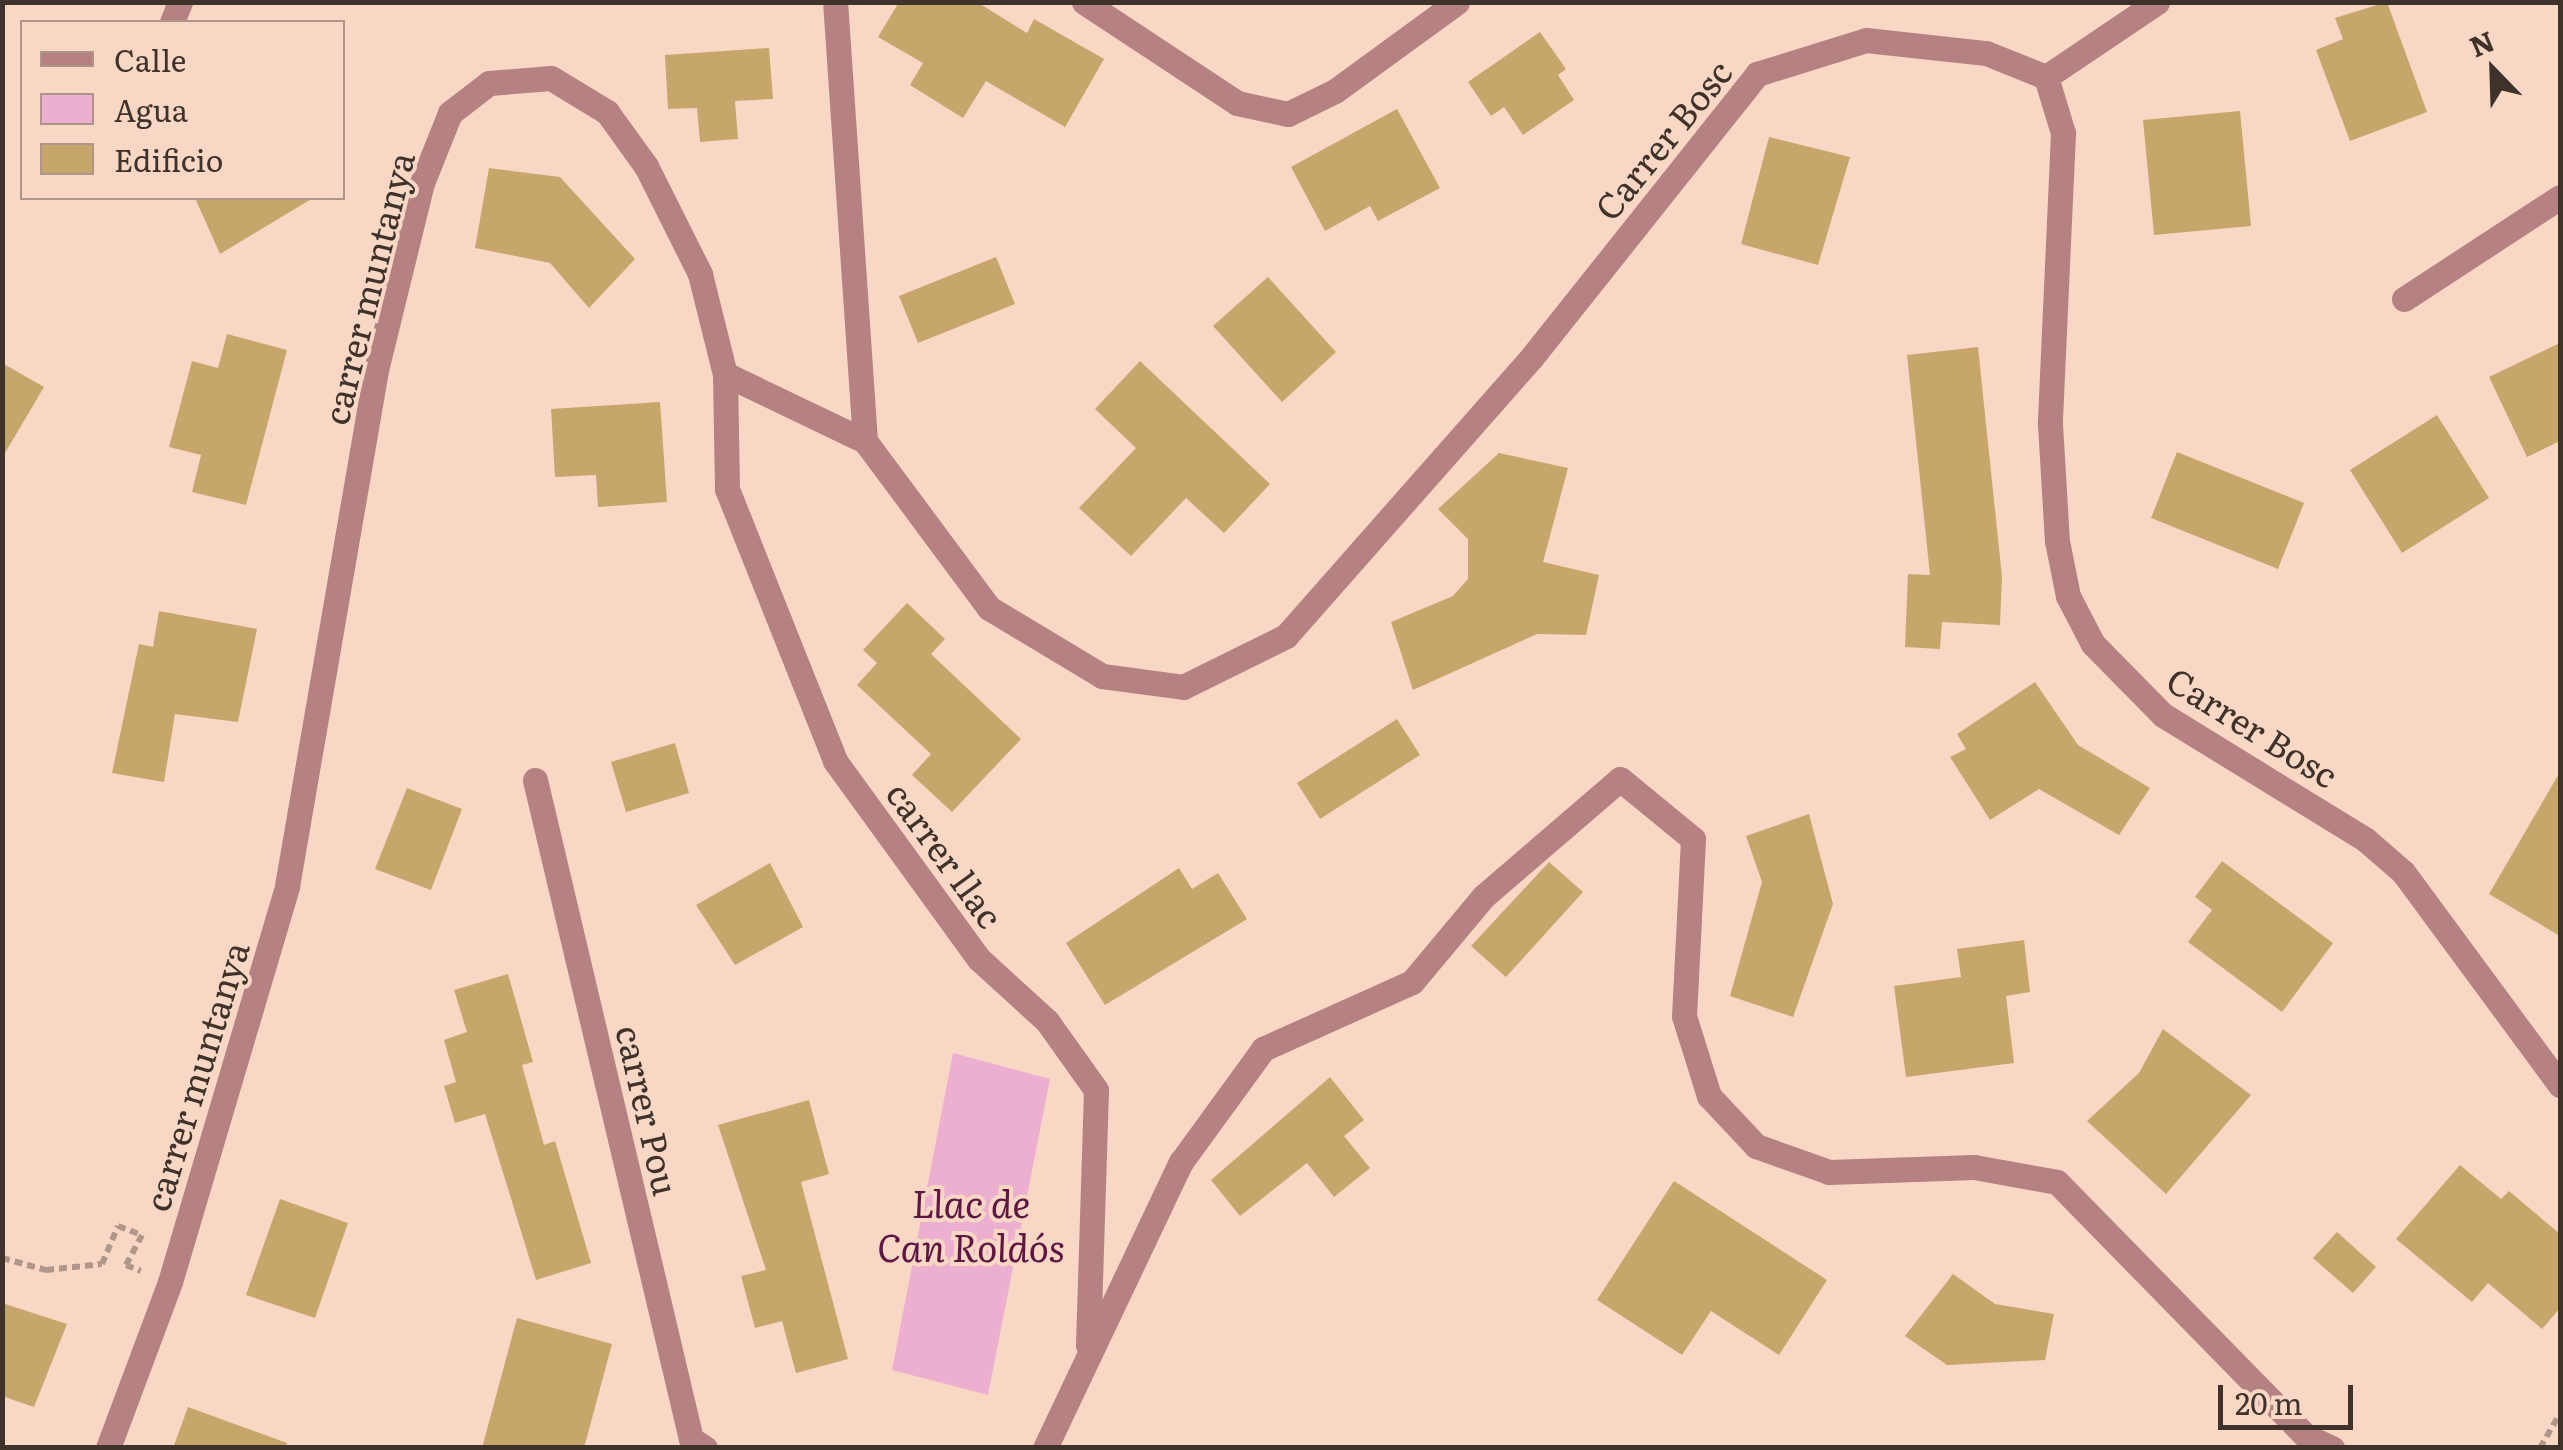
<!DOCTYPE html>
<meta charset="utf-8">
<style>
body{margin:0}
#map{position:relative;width:2563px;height:1450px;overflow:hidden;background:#f9d7c5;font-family:Literata,serif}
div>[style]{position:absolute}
.water>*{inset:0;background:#edafd0}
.building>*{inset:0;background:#c7a66c}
.path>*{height:6px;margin-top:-3px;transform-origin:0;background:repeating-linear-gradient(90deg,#b19789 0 8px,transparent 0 13px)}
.minor>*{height:25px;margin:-12.5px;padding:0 12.5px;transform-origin:12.5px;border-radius:12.5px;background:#b58182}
span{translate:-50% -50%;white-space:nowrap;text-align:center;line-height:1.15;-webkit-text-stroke:8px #f9d7c5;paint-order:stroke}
.street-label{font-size:35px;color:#3f322b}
.water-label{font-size:38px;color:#5e1745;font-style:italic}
.frame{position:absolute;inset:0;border:5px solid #3f322b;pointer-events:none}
.legend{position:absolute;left:20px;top:20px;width:325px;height:180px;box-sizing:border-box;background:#f9d7c5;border:2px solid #af9587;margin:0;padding:12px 18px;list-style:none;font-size:30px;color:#3f322b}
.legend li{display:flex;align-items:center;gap:20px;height:50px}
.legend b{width:50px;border:2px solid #af9587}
.north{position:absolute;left:2443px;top:20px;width:100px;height:100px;-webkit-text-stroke:8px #f9d7c5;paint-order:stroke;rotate:337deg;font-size:28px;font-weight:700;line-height:40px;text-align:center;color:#3f322b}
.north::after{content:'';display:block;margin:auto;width:35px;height:45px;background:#3f322b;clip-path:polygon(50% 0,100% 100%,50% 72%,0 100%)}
.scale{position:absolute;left:2218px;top:1385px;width:135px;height:45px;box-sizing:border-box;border:5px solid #3f322b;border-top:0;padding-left:12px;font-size:30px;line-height:35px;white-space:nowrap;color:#3f322b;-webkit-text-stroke:8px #f9d7c5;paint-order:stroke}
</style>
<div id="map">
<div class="water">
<i style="clip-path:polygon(953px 1053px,1050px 1079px,988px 1395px,892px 1370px)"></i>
</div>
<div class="building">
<i style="clip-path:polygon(899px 2px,977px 2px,1027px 33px,1034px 19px,1104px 59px,1065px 127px,986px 81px,963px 118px,910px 85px,923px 63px,878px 37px)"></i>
<i style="clip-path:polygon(2387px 2px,2427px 112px,2350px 141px,2316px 50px,2343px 39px,2335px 18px)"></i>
<i style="clip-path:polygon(1540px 32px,1566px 69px,1558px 75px,1574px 100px,1523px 135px,1504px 107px,1491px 116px,1468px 82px)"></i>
<i style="clip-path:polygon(769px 48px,773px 99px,735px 101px,738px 139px,700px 142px,697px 108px,668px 109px,665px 55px)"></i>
<i style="clip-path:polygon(1397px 109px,1440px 188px,1378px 221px,1370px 206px,1325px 231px,1291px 167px)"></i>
<i style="clip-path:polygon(2240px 111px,2251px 226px,2154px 235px,2143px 120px)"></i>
<i style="clip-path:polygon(1769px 137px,1850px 157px,1818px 265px,1741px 244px)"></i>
<i style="clip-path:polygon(489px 168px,560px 177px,635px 259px,589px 308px,550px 263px,475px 248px)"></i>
<i style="clip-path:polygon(195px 198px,313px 198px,220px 254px)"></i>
<i style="clip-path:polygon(996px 257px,1015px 304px,918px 343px,899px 296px)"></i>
<i style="clip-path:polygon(1268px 277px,1336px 352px,1282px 402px,1213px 326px)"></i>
<i style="clip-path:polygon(227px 334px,287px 350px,246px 505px,192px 492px,201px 455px,169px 447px,192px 361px,218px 368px)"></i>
<i style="clip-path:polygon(2560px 343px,2560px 441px,2527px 457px,2489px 377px)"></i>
<i style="clip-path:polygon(1978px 347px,2002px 577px,2000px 625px,1942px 622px,1940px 649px,1905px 647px,1908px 574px,1930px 575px,1907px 355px)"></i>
<i style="clip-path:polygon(1140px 361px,1270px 484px,1224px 533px,1186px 498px,1131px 556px,1079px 508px,1136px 448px,1095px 409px)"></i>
<i style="clip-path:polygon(2px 363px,44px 387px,2px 458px)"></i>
<i style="clip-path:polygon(660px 402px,667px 502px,598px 507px,596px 475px,555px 477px,551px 409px)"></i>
<i style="clip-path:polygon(2437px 415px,2489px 498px,2402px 553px,2350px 470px)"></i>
<i style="clip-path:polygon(2177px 452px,2304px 503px,2278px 569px,2151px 518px)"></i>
<i style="clip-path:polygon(1499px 453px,1568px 468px,1543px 562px,1599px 575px,1586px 635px,1537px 634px,1413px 690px,1391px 622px,1453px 596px,1468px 579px,1468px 539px,1438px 509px)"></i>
<i style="clip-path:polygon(907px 603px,945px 639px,931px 654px,1021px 739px,952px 812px,912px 775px,931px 754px,857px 685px,877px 663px,863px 650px)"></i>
<i style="clip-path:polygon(159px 611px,257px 629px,238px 722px,175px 714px,164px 782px,112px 773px,139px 644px,153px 647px)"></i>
<i style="clip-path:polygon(2035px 682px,2078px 745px,2150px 788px,2119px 835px,2039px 789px,1990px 820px,1950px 757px,1966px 749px,1957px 734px)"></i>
<i style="clip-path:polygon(1397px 719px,1420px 755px,1320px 819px,1297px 783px)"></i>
<i style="clip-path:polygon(675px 743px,689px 793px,626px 812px,611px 762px)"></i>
<i style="clip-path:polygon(2560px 772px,2560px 936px,2489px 894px)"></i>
<i style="clip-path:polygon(407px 788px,462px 809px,431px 890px,375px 869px)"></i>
<i style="clip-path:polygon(1809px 814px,1833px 904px,1793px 1017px,1730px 996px,1762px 882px,1746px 836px)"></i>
<i style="clip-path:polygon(2222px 861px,2333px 943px,2282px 1012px,2188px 942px,2212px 910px,2195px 897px)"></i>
<i style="clip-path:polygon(1549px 862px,1583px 892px,1506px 977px,1471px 946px)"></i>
<i style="clip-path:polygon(770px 863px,803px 927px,735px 965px,696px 905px)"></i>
<i style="clip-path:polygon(1179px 868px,1192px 889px,1218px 873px,1247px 919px,1105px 1005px,1066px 943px)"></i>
<i style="clip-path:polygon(2024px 940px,2030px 992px,2006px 996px,2014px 1063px,1906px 1077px,1894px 986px,1961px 977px,1957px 949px)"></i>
<i style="clip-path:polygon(508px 974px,533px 1062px,522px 1065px,544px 1145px,555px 1141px,591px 1263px,536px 1280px,485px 1114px,455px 1123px,444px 1086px,456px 1082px,444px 1040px,467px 1032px,454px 990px)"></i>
<i style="clip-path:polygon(2163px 1029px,2251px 1095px,2166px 1194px,2087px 1121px,2139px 1073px)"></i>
<i style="clip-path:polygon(1330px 1077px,1364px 1120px,1344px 1136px,1370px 1168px,1334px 1197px,1307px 1163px,1240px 1216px,1211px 1180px)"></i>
<i style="clip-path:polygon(809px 1100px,829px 1174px,801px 1182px,848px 1359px,796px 1373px,782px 1321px,755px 1328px,741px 1276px,766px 1270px,718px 1125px)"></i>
<i style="clip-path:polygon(2460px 1165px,2501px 1199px,2509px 1191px,2560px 1234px,2560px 1308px,2542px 1329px,2488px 1283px,2472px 1302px,2396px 1239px)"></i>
<i style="clip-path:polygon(1674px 1181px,1827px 1280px,1779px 1355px,1711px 1311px,1682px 1355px,1597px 1300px)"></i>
<i style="clip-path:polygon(280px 1199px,348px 1223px,315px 1318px,246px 1295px)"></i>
<i style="clip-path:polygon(2337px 1232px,2376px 1267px,2353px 1293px,2313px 1258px)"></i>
<i style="clip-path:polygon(1953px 1274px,1995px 1304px,2054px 1314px,2045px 1360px,1947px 1365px,1905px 1336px)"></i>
<i style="clip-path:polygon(2px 1303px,67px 1324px,34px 1407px,2px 1396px)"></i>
<i style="clip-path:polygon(517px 1318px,612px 1344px,584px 1448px,482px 1448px)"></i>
<i style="clip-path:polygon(188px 1407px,287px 1443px,286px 1448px,173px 1448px)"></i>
</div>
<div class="path">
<i style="left:2px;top:1258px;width:46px;rotate:15.3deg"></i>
<i style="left:46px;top:1270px;width:56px;rotate:-6.1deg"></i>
<i style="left:102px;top:1264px;width:41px;rotate:-67.2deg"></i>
<i style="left:118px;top:1226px;width:26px;rotate:21deg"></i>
<i style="left:142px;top:1235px;width:34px;rotate:118deg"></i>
<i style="left:126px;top:1265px;width:16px;rotate:22deg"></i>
<i style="left:2540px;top:1448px;width:39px;rotate:-60deg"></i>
</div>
<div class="minor">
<i style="left:1084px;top:2px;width:183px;rotate:33.4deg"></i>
<i style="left:1237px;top:103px;width:52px;rotate:12.2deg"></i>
<i style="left:1288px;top:114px;width:52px;rotate:-26.1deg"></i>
<i style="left:1335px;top:91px;width:151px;rotate:-36.1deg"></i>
<i style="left:172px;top:22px;width:22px;rotate:-68deg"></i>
<i style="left:2046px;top:77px;width:134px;rotate:-34deg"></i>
<i style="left:2404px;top:299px;width:186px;rotate:-33.2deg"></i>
<i style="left:725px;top:374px;width:115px;rotate:89deg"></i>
<i style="left:727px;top:489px;width:293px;rotate:68.3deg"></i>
<i style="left:835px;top:761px;width:245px;rotate:54deg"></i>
<i style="left:979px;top:959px;width:92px;rotate:42.4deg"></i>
<i style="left:1047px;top:1021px;width:85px;rotate:54.6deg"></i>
<i style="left:1096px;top:1090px;width:255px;rotate:91.8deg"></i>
<i style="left:865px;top:441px;width:208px;rotate:53.4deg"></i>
<i style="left:989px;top:608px;width:132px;rotate:31deg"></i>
<i style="left:1102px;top:676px;width:82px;rotate:7.7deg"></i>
<i style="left:1183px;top:687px;width:115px;rotate:-26.3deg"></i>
<i style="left:1286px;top:636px;width:372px;rotate:-48.6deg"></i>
<i style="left:1532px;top:357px;width:362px;rotate:-51.5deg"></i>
<i style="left:1757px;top:74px;width:114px;rotate:-17.3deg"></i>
<i style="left:1866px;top:40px;width:121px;rotate:6.2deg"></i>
<i style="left:1986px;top:53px;width:65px;rotate:21.8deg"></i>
<i style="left:2046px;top:77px;width:59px;rotate:73.1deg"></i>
<i style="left:2063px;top:133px;width:291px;rotate:92.6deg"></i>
<i style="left:2050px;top:424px;width:117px;rotate:86.6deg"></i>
<i style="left:2057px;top:541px;width:56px;rotate:78.7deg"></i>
<i style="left:2068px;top:596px;width:54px;rotate:62.5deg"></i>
<i style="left:2093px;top:644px;width:100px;rotate:45.4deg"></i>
<i style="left:2163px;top:715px;width:238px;rotate:31.6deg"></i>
<i style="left:2366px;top:840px;width:49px;rotate:40.9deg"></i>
<i style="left:2403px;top:872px;width:265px;rotate:53.6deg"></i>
<i style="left:535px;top:780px;width:677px;rotate:76.68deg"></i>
<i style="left:691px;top:1439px;width:17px;rotate:33deg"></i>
<i style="left:108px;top:1448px;width:177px;rotate:-69.5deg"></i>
<i style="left:170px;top:1282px;width:413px;rotate:-73.5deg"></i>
<i style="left:287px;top:886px;width:524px;rotate:-80.21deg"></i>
<i style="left:376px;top:370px;width:193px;rotate:-76.2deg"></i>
<i style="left:422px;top:183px;width:75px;rotate:-68.2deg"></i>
<i style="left:450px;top:113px;width:49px;rotate:-37.6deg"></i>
<i style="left:489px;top:83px;width:62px;rotate:-4.6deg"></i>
<i style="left:551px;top:78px;width:66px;rotate:31.3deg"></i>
<i style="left:607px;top:112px;width:67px;rotate:54.2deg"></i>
<i style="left:646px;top:166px;width:121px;rotate:63.4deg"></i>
<i style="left:700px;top:274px;width:103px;rotate:76deg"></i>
<i style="left:725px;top:374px;width:155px;rotate:25.6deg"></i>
<i style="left:865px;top:441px;width:440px;rotate:-93.9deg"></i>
<i style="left:1045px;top:1448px;width:317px;rotate:-64.6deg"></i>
<i style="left:1181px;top:1162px;width:140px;rotate:-54deg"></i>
<i style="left:1263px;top:1049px;width:163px;rotate:-24.2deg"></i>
<i style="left:1412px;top:982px;width:112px;rotate:-50.1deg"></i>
<i style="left:1484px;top:896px;width:179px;rotate:-40.7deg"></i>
<i style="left:1620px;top:779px;width:94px;rotate:39.4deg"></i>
<i style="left:1693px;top:839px;width:177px;rotate:92.9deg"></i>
<i style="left:1684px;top:1016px;width:84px;rotate:72.6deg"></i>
<i style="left:1709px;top:1096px;width:69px;rotate:46.8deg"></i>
<i style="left:1756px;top:1146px;width:77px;rotate:19.6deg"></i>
<i style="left:1829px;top:1172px;width:145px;rotate:-2deg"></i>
<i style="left:1974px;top:1167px;width:84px;rotate:10.2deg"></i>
<i style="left:2057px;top:1182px;width:356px;rotate:45.6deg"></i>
<i style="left:2306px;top:1436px;width:29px;rotate:25deg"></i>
</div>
<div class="street-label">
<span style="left:1662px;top:139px;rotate:-51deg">Carrer Bosc</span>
<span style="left:367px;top:288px;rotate:-76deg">carrer muntanya</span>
<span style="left:2253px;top:726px;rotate:32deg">Carrer Bosc</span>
<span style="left:946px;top:854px;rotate:54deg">carrer llac</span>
<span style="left:195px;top:1076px;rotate:-73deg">carrer muntanya</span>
<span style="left:649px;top:1110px;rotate:77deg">carrer Pou</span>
</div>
<div class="water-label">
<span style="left:971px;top:1224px">Llac de<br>Can Roldós</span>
</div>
<div class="frame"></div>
<ul class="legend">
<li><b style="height:12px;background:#b58182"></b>Calle</li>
<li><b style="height:28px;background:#edafd0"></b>Agua</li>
<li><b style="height:28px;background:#c7a66c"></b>Edificio</li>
</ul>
<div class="north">N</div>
<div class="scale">20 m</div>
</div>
